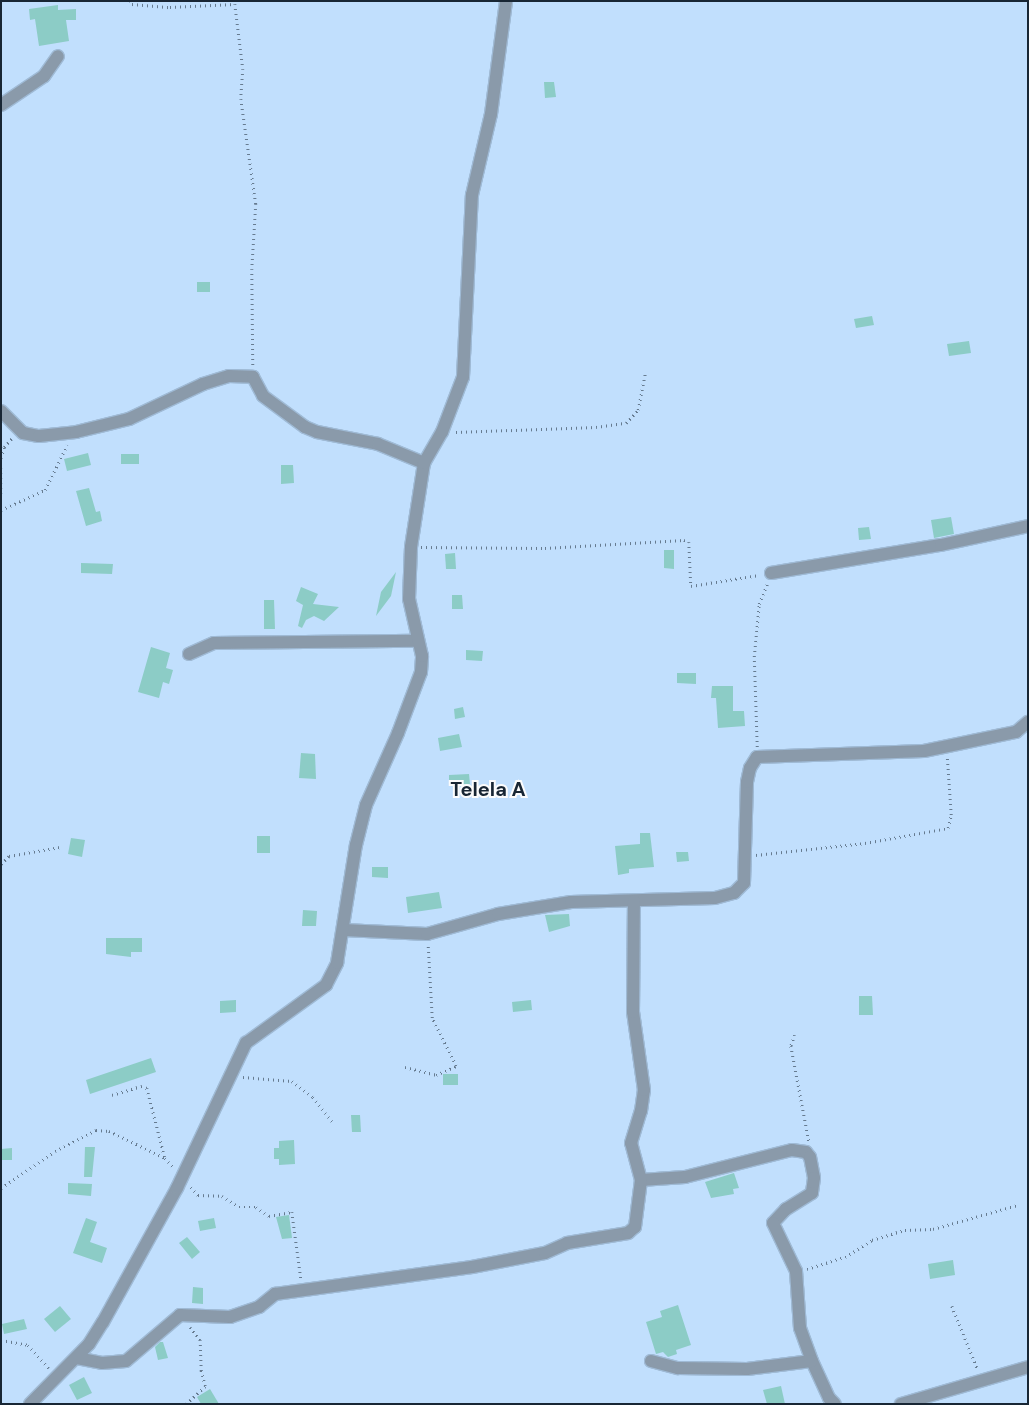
<!DOCTYPE html>
<style>
body{margin:0}
#map{position:relative;width:1029px;height:1405px;overflow:hidden;background:#c1dffd;font-family:"DM Sans",sans-serif}
div>[style]{position:absolute}
.building>*{inset:0;background:#8cccc6}
.path>*{height:2.5px;margin-top:-1.25px;transform-origin:0;background:repeating-linear-gradient(90deg,#667b90 0 1px,transparent 0 5px)}
.roads{filter:drop-shadow(1px 0 #9fbad5) drop-shadow(-1px 0 #9fbad5) drop-shadow(0 1px #9fbad5) drop-shadow(0 -1px #9fbad5)}
.street>*{height:12px;margin:-6px;padding:0 6px;transform-origin:6px;border-radius:6px;background:#8a9aaa}
span{translate:-50% -50%;white-space:nowrap;text-align:center;line-height:1.15;-webkit-text-stroke:4px #fcfcfc;paint-order:stroke}
.quarter-label{font-size:20px;color:#182634;font-weight:700}
.frame{position:absolute;inset:0;border:2px solid #182634;pointer-events:none}
</style>
<div id="map">
<div class="building">
<i style="clip-path:polygon(58px 5px,58px 10px,76px 9px,76px 20px,66px 20px,69px 41px,39px 46px,35px 19px,30px 20px,29px 9px)"></i>
<i style="clip-path:polygon(544px 82px,554px 82px,556px 97px,545px 98px)"></i>
<i style="clip-path:polygon(197px 282px,210px 282px,210px 292px,197px 292px)"></i>
<i style="clip-path:polygon(872px 316px,874px 325px,856px 328px,854px 319px)"></i>
<i style="clip-path:polygon(969px 341px,971px 353px,949px 356px,947px 344px)"></i>
<i style="clip-path:polygon(88px 453px,91px 465px,67px 471px,64px 459px)"></i>
<i style="clip-path:polygon(121px 454px,139px 454px,139px 464px,121px 464px)"></i>
<i style="clip-path:polygon(281px 465px,293px 465px,294px 483px,281px 484px)"></i>
<i style="clip-path:polygon(89px 488px,96px 512px,100px 511px,102px 521px,86px 526px,76px 491px)"></i>
<i style="clip-path:polygon(951px 517px,954px 534px,934px 538px,931px 520px)"></i>
<i style="clip-path:polygon(869px 527px,871px 539px,859px 540px,858px 528px)"></i>
<i style="clip-path:polygon(664px 550px,674px 550px,674px 569px,664px 568px)"></i>
<i style="clip-path:polygon(455px 553px,456px 569px,446px 569px,445px 554px)"></i>
<i style="clip-path:polygon(81px 563px,113px 564px,112px 574px,81px 573px)"></i>
<i style="clip-path:polygon(396px 572px,391px 596px,376px 616px,381px 592px)"></i>
<i style="clip-path:polygon(301px 587px,318px 594px,313px 604px,339px 607px,324px 621px,314px 616px,306px 620px,302px 628px,298px 626px,303px 605px,296px 601px)"></i>
<i style="clip-path:polygon(452px 595px,462px 595px,463px 609px,452px 609px)"></i>
<i style="clip-path:polygon(264px 600px,274px 600px,275px 629px,264px 629px)"></i>
<i style="clip-path:polygon(151px 647px,170px 653px,166px 668px,173px 670px,169px 684px,163px 682px,159px 698px,138px 692px)"></i>
<i style="clip-path:polygon(466px 650px,483px 651px,482px 661px,466px 660px)"></i>
<i style="clip-path:polygon(677px 673px,696px 673px,696px 684px,677px 683px)"></i>
<i style="clip-path:polygon(712px 686px,733px 686px,733px 711px,744px 711px,745px 726px,718px 728px,716px 698px,711px 698px)"></i>
<i style="clip-path:polygon(463px 707px,465px 717px,455px 719px,454px 709px)"></i>
<i style="clip-path:polygon(459px 734px,462px 747px,440px 751px,438px 738px)"></i>
<i style="clip-path:polygon(301px 753px,315px 754px,316px 779px,299px 778px)"></i>
<i style="clip-path:polygon(469px 774px,470px 784px,449px 785px,449px 775px)"></i>
<i style="clip-path:polygon(640px 833px,650px 833px,654px 867px,629px 869px,629px 873px,618px 875px,615px 846px,640px 844px)"></i>
<i style="clip-path:polygon(257px 836px,270px 836px,270px 853px,257px 853px)"></i>
<i style="clip-path:polygon(71px 838px,85px 840px,82px 857px,68px 854px)"></i>
<i style="clip-path:polygon(676px 852px,688px 852px,689px 861px,677px 862px)"></i>
<i style="clip-path:polygon(372px 867px,388px 867px,388px 878px,372px 877px)"></i>
<i style="clip-path:polygon(439px 892px,442px 908px,408px 913px,406px 897px)"></i>
<i style="clip-path:polygon(303px 910px,317px 911px,316px 926px,302px 926px)"></i>
<i style="clip-path:polygon(569px 914px,570px 926px,549px 932px,545px 915px)"></i>
<i style="clip-path:polygon(106px 938px,142px 938px,142px 952px,131px 952px,131px 957px,106px 954px)"></i>
<i style="clip-path:polygon(859px 996px,872px 996px,873px 1015px,859px 1015px)"></i>
<i style="clip-path:polygon(236px 1000px,236px 1012px,220px 1013px,220px 1001px)"></i>
<i style="clip-path:polygon(531px 1000px,532px 1010px,513px 1012px,512px 1002px)"></i>
<i style="clip-path:polygon(151px 1058px,156px 1072px,90px 1094px,86px 1080px)"></i>
<i style="clip-path:polygon(443px 1074px,458px 1074px,458px 1085px,443px 1085px)"></i>
<i style="clip-path:polygon(351px 1115px,360px 1115px,361px 1132px,352px 1132px)"></i>
<i style="clip-path:polygon(294px 1140px,295px 1164px,279px 1165px,279px 1159px,274px 1159px,274px 1148px,279px 1148px,279px 1141px)"></i>
<i style="clip-path:polygon(85px 1147px,95px 1147px,92px 1177px,84px 1177px)"></i>
<i style="clip-path:polygon(12px 1148px,12px 1160px,2px 1160px,1px 1149px)"></i>
<i style="clip-path:polygon(734px 1173px,739px 1188px,733px 1189px,734px 1194px,711px 1198px,705px 1182px)"></i>
<i style="clip-path:polygon(68px 1183px,92px 1184px,91px 1196px,68px 1194px)"></i>
<i style="clip-path:polygon(289px 1215px,292px 1238px,282px 1239px,276px 1217px)"></i>
<i style="clip-path:polygon(86px 1218px,97px 1222px,90px 1242px,107px 1248px,102px 1263px,73px 1253px)"></i>
<i style="clip-path:polygon(214px 1218px,216px 1228px,200px 1231px,198px 1221px)"></i>
<i style="clip-path:polygon(187px 1237px,200px 1252px,192px 1259px,179px 1243px)"></i>
<i style="clip-path:polygon(953px 1260px,955px 1275px,930px 1279px,928px 1264px)"></i>
<i style="clip-path:polygon(193px 1287px,203px 1288px,203px 1304px,192px 1303px)"></i>
<i style="clip-path:polygon(678px 1305px,691px 1345px,676px 1350px,677px 1354px,668px 1357px,663px 1352px,656px 1354px,646px 1322px,662px 1317px,660px 1311px)"></i>
<i style="clip-path:polygon(60px 1306px,71px 1319px,55px 1332px,44px 1319px)"></i>
<i style="clip-path:polygon(24px 1319px,27px 1329px,4px 1334px,2px 1324px)"></i>
<i style="clip-path:polygon(160px 1342px,163px 1342px,168px 1358px,158px 1360px,155px 1347px)"></i>
<i style="clip-path:polygon(84px 1377px,92px 1393px,77px 1400px,69px 1385px)"></i>
<i style="clip-path:polygon(781px 1386px,785px 1404px,767px 1404px,763px 1390px)"></i>
<i style="clip-path:polygon(210px 1389px,219px 1404px,201px 1404px,197px 1397px)"></i>
</div>
<div class="path">
<i style="left:131px;top:1px;width:3px;rotate:72deg"></i>
<i style="left:132px;top:4px;width:38px;rotate:5deg"></i>
<i style="left:170px;top:7px;width:65px;rotate:-2.6deg"></i>
<i style="left:235px;top:4px;width:65px;rotate:83deg"></i>
<i style="left:243px;top:69px;width:30px;rotate:94deg"></i>
<i style="left:241px;top:99px;width:106px;rotate:81.9deg"></i>
<i style="left:256px;top:204px;width:65px;rotate:93.5deg"></i>
<i style="left:252px;top:269px;width:96px;rotate:89.4deg"></i>
<i style="left:456px;top:432px;width:140px;rotate:-2deg"></i>
<i style="left:596px;top:427px;width:30px;rotate:-8deg"></i>
<i style="left:626px;top:423px;width:18px;rotate:-47deg"></i>
<i style="left:638px;top:410px;width:38px;rotate:-79deg"></i>
<i style="left:1px;top:458px;width:11px;rotate:-75deg"></i>
<i style="left:4px;top:447px;width:12px;rotate:-48deg"></i>
<i style="left:1px;top:468px;width:26px;rotate:90deg"></i>
<i style="left:1px;top:510px;width:48px;rotate:-24.4deg"></i>
<i style="left:45px;top:490px;width:50px;rotate:-63.9deg"></i>
<i style="left:421px;top:547px;width:124px;rotate:0.5deg"></i>
<i style="left:545px;top:548px;width:139px;rotate:-3.3deg"></i>
<i style="left:684px;top:540px;width:5px;rotate:22deg"></i>
<i style="left:689px;top:542px;width:44px;rotate:87.4deg"></i>
<i style="left:691px;top:586px;width:69px;rotate:-9.2deg"></i>
<i style="left:757px;top:747px;width:90px;rotate:-91.9deg"></i>
<i style="left:754px;top:657px;width:53px;rotate:-84.6deg"></i>
<i style="left:759px;top:604px;width:22px;rotate:-68deg"></i>
<i style="left:756px;top:855px;width:110px;rotate:-6.3deg"></i>
<i style="left:865px;top:843px;width:84px;rotate:-10.2deg"></i>
<i style="left:948px;top:828px;width:13px;rotate:-77deg"></i>
<i style="left:951px;top:815px;width:58px;rotate:-93.9deg"></i>
<i style="left:1px;top:864px;width:11px;rotate:-45deg"></i>
<i style="left:9px;top:856px;width:52px;rotate:-10deg"></i>
<i style="left:795px;top:1035px;width:12px;rotate:110deg"></i>
<i style="left:791px;top:1046px;width:97px;rotate:79.3deg"></i>
<i style="left:405px;top:1067px;width:32px;rotate:14deg"></i>
<i style="left:436px;top:1075px;width:22px;rotate:-24deg"></i>
<i style="left:456px;top:1066px;width:54px;rotate:-116.6deg"></i>
<i style="left:432px;top:1018px;width:72px;rotate:-93.2deg"></i>
<i style="left:243px;top:1077px;width:49px;rotate:4.7deg"></i>
<i style="left:292px;top:1081px;width:26px;rotate:37deg"></i>
<i style="left:313px;top:1097px;width:31px;rotate:52deg"></i>
<i style="left:112px;top:1095px;width:30px;rotate:-17deg"></i>
<i style="left:141px;top:1086px;width:6px;rotate:18deg"></i>
<i style="left:147px;top:1088px;width:72px;rotate:75.6deg"></i>
<i style="left:191px;top:1187px;width:11px;rotate:49deg"></i>
<i style="left:198px;top:1195px;width:24px;rotate:2deg"></i>
<i style="left:222px;top:1196px;width:20px;rotate:33deg"></i>
<i style="left:239px;top:1207px;width:17px"></i>
<i style="left:256px;top:1207px;width:16px;rotate:35deg"></i>
<i style="left:269px;top:1216px;width:23px;rotate:-10deg"></i>
<i style="left:292px;top:1212px;width:68px;rotate:82.3deg"></i>
<i style="left:1px;top:1188px;width:65px;rotate:-34.4deg"></i>
<i style="left:55px;top:1151px;width:46px;rotate:-27.1deg"></i>
<i style="left:96px;top:1130px;width:13px;rotate:4deg"></i>
<i style="left:109px;top:1131px;width:62px;rotate:25.7deg"></i>
<i style="left:165px;top:1158px;width:13px;rotate:48deg"></i>
<i style="left:807px;top:1269px;width:40px;rotate:-18deg"></i>
<i style="left:845px;top:1257px;width:32px;rotate:-32deg"></i>
<i style="left:872px;top:1240px;width:34px;rotate:-17deg"></i>
<i style="left:905px;top:1230px;width:28px;rotate:-2deg"></i>
<i style="left:933px;top:1229px;width:88px;rotate:-15.8deg"></i>
<i style="left:952px;top:1306px;width:69px;rotate:67.9deg"></i>
<i style="left:1px;top:1340px;width:27px;rotate:10deg"></i>
<i style="left:28px;top:1345px;width:31px;rotate:48deg"></i>
<i style="left:186px;top:1404px;width:26px;rotate:-43deg"></i>
<i style="left:205px;top:1386px;width:16px;rotate:-105deg"></i>
<i style="left:201px;top:1371px;width:31px;rotate:-92deg"></i>
<i style="left:200px;top:1340px;width:16px;rotate:-130deg"></i>
</div>
<div class="roads">
<div class="street">
<i style="left:1px;top:105px;width:52px;rotate:-34deg"></i>
<i style="left:44px;top:76px;width:24px;rotate:-55deg"></i>
<i style="left:1px;top:411px;width:31px;rotate:45deg"></i>
<i style="left:23px;top:433px;width:16px;rotate:11deg"></i>
<i style="left:39px;top:436px;width:37px;rotate:-6deg"></i>
<i style="left:76px;top:432px;width:55px;rotate:-13.8deg"></i>
<i style="left:129px;top:419px;width:82px;rotate:-25.3deg"></i>
<i style="left:203px;top:384px;width:27px;rotate:-17deg"></i>
<i style="left:229px;top:376px;width:24px;rotate:2deg"></i>
<i style="left:253px;top:377px;width:21px;rotate:62deg"></i>
<i style="left:263px;top:396px;width:52px;rotate:36.4deg"></i>
<i style="left:305px;top:427px;width:13px;rotate:23deg"></i>
<i style="left:317px;top:432px;width:62px;rotate:11.1deg"></i>
<i style="left:378px;top:444px;width:50px;rotate:22.4deg"></i>
<i style="left:771px;top:573px;width:172px;rotate:-9.4deg"></i>
<i style="left:941px;top:545px;width:89px;rotate:-12.3deg"></i>
<i style="left:189px;top:654px;width:27px;rotate:-24deg"></i>
<i style="left:214px;top:643px;width:203px;rotate:-0.6deg"></i>
<i style="left:344px;top:930px;width:83px;rotate:2.8deg"></i>
<i style="left:427px;top:934px;width:74px;rotate:-15.7deg"></i>
<i style="left:498px;top:914px;width:74px;rotate:-9.3deg"></i>
<i style="left:571px;top:902px;width:144px;rotate:-1.6deg"></i>
<i style="left:715px;top:898px;width:20px;rotate:-15deg"></i>
<i style="left:734px;top:893px;width:14px;rotate:-45deg"></i>
<i style="left:744px;top:883px;width:101px;rotate:-88.3deg"></i>
<i style="left:747px;top:782px;width:14px;rotate:-78deg"></i>
<i style="left:750px;top:768px;width:13px;rotate:-58deg"></i>
<i style="left:757px;top:757px;width:167px;rotate:-2.1deg"></i>
<i style="left:924px;top:751px;width:94px;rotate:-11.7deg"></i>
<i style="left:1016px;top:732px;width:16px;rotate:-40deg"></i>
<i style="left:641px;top:1180px;width:44px;rotate:-3.9deg"></i>
<i style="left:685px;top:1177px;width:110px;rotate:-14.2deg"></i>
<i style="left:792px;top:1150px;width:14px;rotate:8deg"></i>
<i style="left:806px;top:1152px;width:6px;rotate:51deg"></i>
<i style="left:810px;top:1157px;width:21px;rotate:79deg"></i>
<i style="left:814px;top:1178px;width:15px;rotate:98deg"></i>
<i style="left:812px;top:1193px;width:31px;rotate:148deg"></i>
<i style="left:786px;top:1209px;width:19px;rotate:133deg"></i>
<i style="left:773px;top:1223px;width:53px;rotate:64.4deg"></i>
<i style="left:796px;top:1271px;width:57px;rotate:86deg"></i>
<i style="left:800px;top:1328px;width:35px;rotate:70deg"></i>
<i style="left:812px;top:1361px;width:41px;rotate:65.3deg"></i>
<i style="left:829px;top:1398px;width:8px;rotate:45deg"></i>
<i style="left:77px;top:1358px;width:25px;rotate:11deg"></i>
<i style="left:102px;top:1363px;width:24px;rotate:-5deg"></i>
<i style="left:126px;top:1361px;width:71px;rotate:-40.4deg"></i>
<i style="left:180px;top:1315px;width:50px;rotate:2.3deg"></i>
<i style="left:230px;top:1317px;width:31px;rotate:-19deg"></i>
<i style="left:259px;top:1307px;width:21px;rotate:-39deg"></i>
<i style="left:275px;top:1294px;width:199px;rotate:-7.8deg"></i>
<i style="left:472px;top:1267px;width:74px;rotate:-10.9deg"></i>
<i style="left:545px;top:1253px;width:24px;rotate:-24deg"></i>
<i style="left:567px;top:1243px;width:62px;rotate:-9.3deg"></i>
<i style="left:628px;top:1233px;width:9px;rotate:-41deg"></i>
<i style="left:635px;top:1227px;width:47px;rotate:-82.7deg"></i>
<i style="left:641px;top:1180px;width:38px;rotate:-105deg"></i>
<i style="left:631px;top:1143px;width:34px;rotate:-73deg"></i>
<i style="left:641px;top:1111px;width:21px;rotate:-82deg"></i>
<i style="left:644px;top:1090px;width:79px;rotate:-98deg"></i>
<i style="left:633px;top:1012px;width:111px;rotate:-89.5deg"></i>
<i style="left:651px;top:1361px;width:28px;rotate:15deg"></i>
<i style="left:678px;top:1368px;width:69px;rotate:0.8deg"></i>
<i style="left:747px;top:1369px;width:65px;rotate:-7deg"></i>
<i style="left:30px;top:1404px;width:84px;rotate:-45.5deg"></i>
<i style="left:89px;top:1344px;width:26px;rotate:-58deg"></i>
<i style="left:103px;top:1322px;width:153px;rotate:-61.1deg"></i>
<i style="left:177px;top:1188px;width:161px;rotate:-64.6deg"></i>
<i style="left:246px;top:1043px;width:99px;rotate:-35.9deg"></i>
<i style="left:326px;top:985px;width:25px;rotate:-63deg"></i>
<i style="left:337px;top:963px;width:120px;rotate:-80.9deg"></i>
<i style="left:356px;top:845px;width:41px;rotate:-76deg"></i>
<i style="left:366px;top:805px;width:79px;rotate:-66deg"></i>
<i style="left:398px;top:733px;width:65px;rotate:-69.3deg"></i>
<i style="left:421px;top:672px;width:16px;rotate:-86deg"></i>
<i style="left:422px;top:656px;width:58px;rotate:-102.8deg"></i>
<i style="left:409px;top:599px;width:52px;rotate:-87.8deg"></i>
<i style="left:411px;top:547px;width:85px;rotate:-81.2deg"></i>
<i style="left:424px;top:463px;width:36px;rotate:-60deg"></i>
<i style="left:442px;top:432px;width:59px;rotate:-69.1deg"></i>
<i style="left:463px;top:377px;width:182px;rotate:-87.2deg"></i>
<i style="left:472px;top:195px;width:83px;rotate:-76.8deg"></i>
<i style="left:491px;top:114px;width:114px;rotate:-82.4deg"></i>
<i style="left:901px;top:1404px;width:132px;rotate:-16.2deg"></i>
</div>
</div>
<div class="quarter-label">
<span style="left:488px;top:789px">Telela A</span>
</div>
<div class="frame"></div>
</div>
